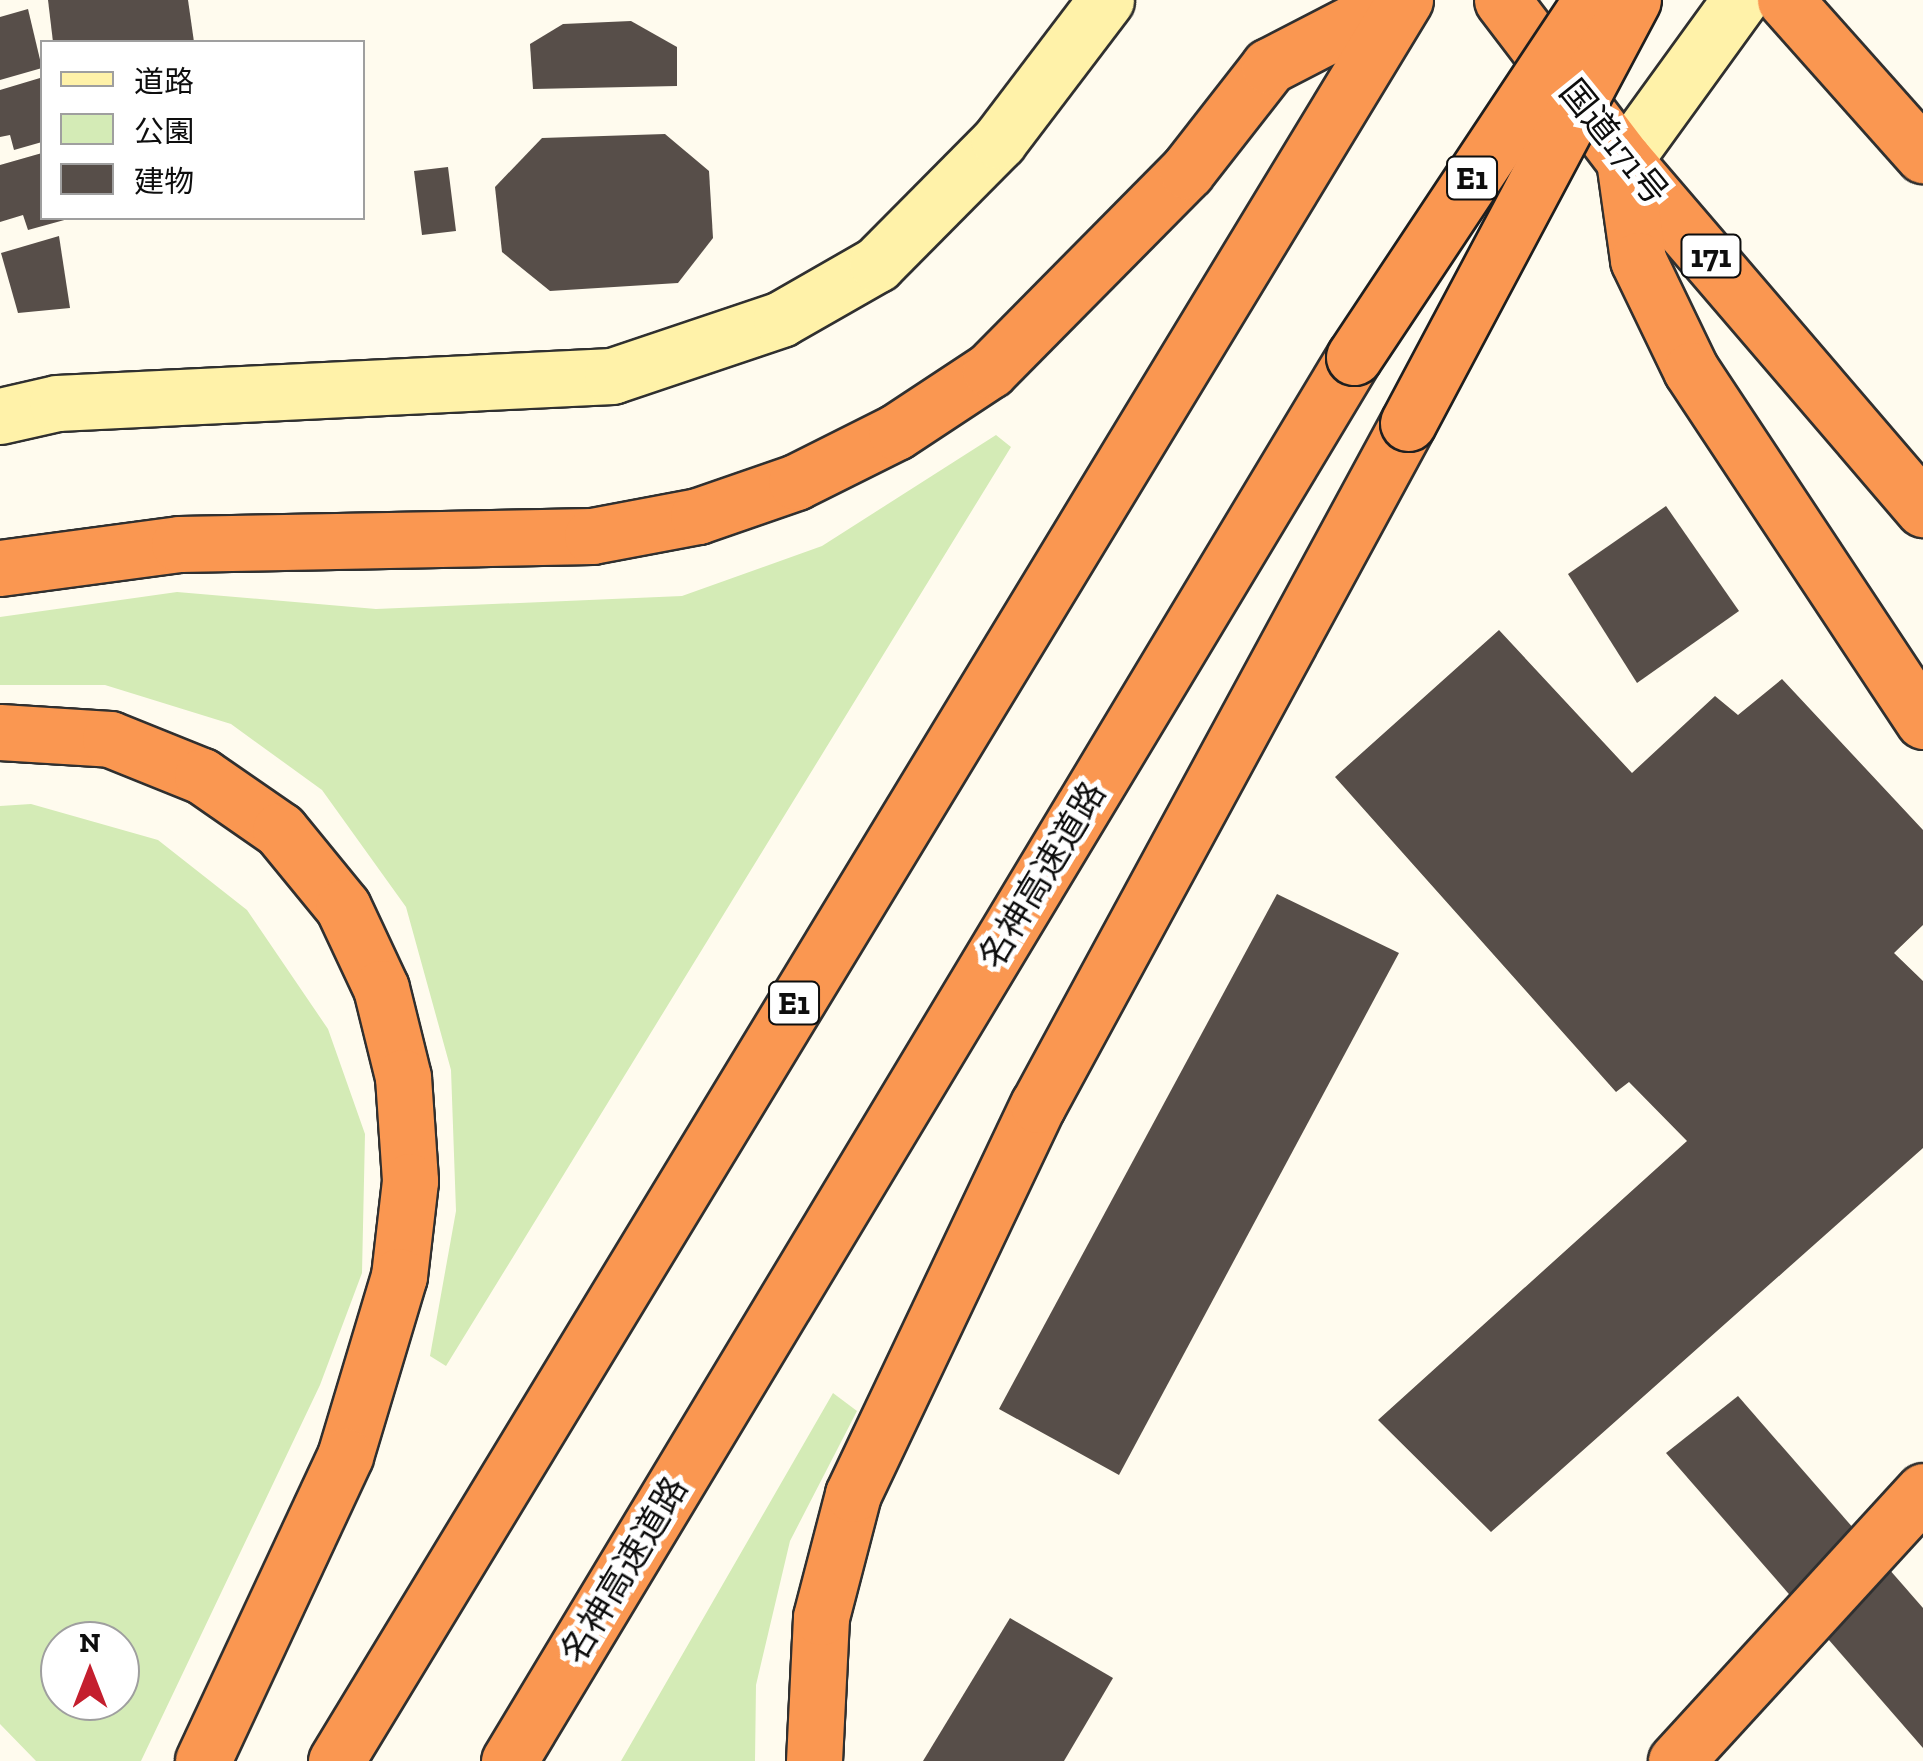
<!DOCTYPE html>
<meta charset="utf-8">
<style>
body{margin:0}
#map{position:relative;width:1923px;height:1761px;overflow:hidden;background:#fffbee;font-family:"Zilla Slab","Noto Sans JP",serif}
div>[style]{position:absolute}
.green>*{inset:0;background:#d4ebb6}
.building>*{inset:0;background:#574e49}
.roads{filter:drop-shadow(2px 0 #303030) drop-shadow(-2px 0 #303030) drop-shadow(0 2px #303030) drop-shadow(0 -2px #303030)}
.secondary>*{height:55px;margin:-27.5px;padding:0 27.5px;transform-origin:27.5px;border-radius:27.5px;background:#fff2a9}
.highway>*{height:55px;margin:-27.5px;padding:0 27.5px;transform-origin:27.5px;border-radius:27.5px;background:#fa9751}
.bridges{filter:drop-shadow(2px 0 #1f1f1f) drop-shadow(-2px 0 #1f1f1f) drop-shadow(0 2px #1f1f1f) drop-shadow(0 -2px #1f1f1f)}
.highway-bridge>*{height:55px;margin:-27.5px;padding:0 27.5px;transform-origin:27.5px;border-radius:27.5px;background:#fa9751}
span{translate:-50% -50%;white-space:nowrap;text-align:center;line-height:1.15;-webkit-text-stroke:10px #fff;paint-order:stroke}
.shield-label span{padding:2px 8px;background:#fff;border:2px solid;border-radius:8px;-webkit-text-stroke-width:0}
.shield-label{font-size:32px;color:#0e0e0e;font-weight:700}
.street-label{font-size:35px;color:#0e0e0e}
.legend{position:absolute;left:40px;top:40px;width:325px;height:180px;box-sizing:border-box;background:#fff;border:2px solid #9f9f9f;margin:0;padding:12px 18px;list-style:none;font-size:30px;color:#0e0e0e}
.legend li{display:flex;align-items:center;gap:20px;height:50px}
.legend b{width:50px;border:2px solid #9f9f9f}
.north{position:absolute;left:40px;top:1621px;width:100px;height:100px;box-sizing:border-box;background:#fff;border:2px solid #9f9f9f;border-radius:50%;rotate:0deg;font-size:28px;font-weight:700;line-height:40px;text-align:center;color:#0e0e0e}
.north::after{content:'';display:block;margin:auto;width:35px;height:45px;background:#c41f2e;clip-path:polygon(50% 0,100% 100%,50% 72%,0 100%)}
</style>
<div id="map">
<div class="green">
<i style="clip-path:polygon(996px 435px,1011px 447px,446px 1366px,430px 1356px,456px 1211px,451px 1070px,406px 907px,322px 790px,231px 724px,105px 685px,0 685px,0 617px,177px 592px,376px 609px,682px 596px,822px 546px)"></i>
<i style="clip-path:polygon(evenodd,31px 804px,158px 840px,247px 910px,328px 1029px,365px 1134px,362px 1273px,320px 1385px,141px 1761px,36px 1761px,0 1724px,0 806px,31px 804px,120px 1641px,120px 1701px,60px 1701px,60px 1641px,120px 1641px)"></i>
<i style="clip-path:polygon(833px 1393px,857px 1411px,790px 1541px,756px 1685px,755px 1761px,621px 1761px)"></i>
</div>
<div class="building">
<i style="clip-path:polygon(48px 0,188px 0,194px 42px,53px 42px)"></i>
<i style="clip-path:polygon(28px 9px,42px 68px,0 80px,0 17px)"></i>
<i style="clip-path:polygon(631px 21px,677px 47px,677px 86px,533px 89px,530px 44px,563px 24px)"></i>
<i style="clip-path:polygon(40px 78px,42px 142px,14px 150px,10px 135px,0 137px,0 90px)"></i>
<i style="clip-path:polygon(665px 134px,709px 171px,713px 238px,678px 283px,550px 291px,502px 252px,495px 187px,542px 138px)"></i>
<i style="clip-path:polygon(42px 153px,42px 218px,68px 219px,28px 230px,23px 215px,0 222px,0 165px)"></i>
<i style="clip-path:polygon(448px 167px,456px 231px,422px 235px,414px 171px)"></i>
<i style="clip-path:polygon(59px 236px,70px 308px,18px 313px,1px 253px)"></i>
<i style="clip-path:polygon(1666px 506px,1739px 611px,1637px 683px,1568px 574px)"></i>
<i style="clip-path:polygon(1499px 630px,1632px 773px,1715px 696px,1738px 715px,1782px 679px,1923px 830px,1923px 925px,1894px 953px,1923px 981px,1923px 1148px,1491px 1532px,1378px 1420px,1687px 1141px,1629px 1082px,1616px 1092px,1335px 777px)"></i>
<i style="clip-path:polygon(1277px 894px,1399px 953px,1119px 1475px,999px 1409px)"></i>
<i style="clip-path:polygon(1738px 1396px,1923px 1608px,1923px 1748px,1666px 1453px)"></i>
<i style="clip-path:polygon(1010px 1618px,1113px 1678px,1064px 1761px,923px 1761px)"></i>
</div>
<div class="roads">
<div class="secondary">
<i style="left:1624px;top:160px;width:198px;rotate:-54.1deg"></i>
<i style="left:0;top:416px;width:58px;rotate:-12.8deg"></i>
<i style="left:57px;top:403px;width:556px;rotate:-2.79deg"></i>
<i style="left:612px;top:376px;width:178px;rotate:-18.6deg"></i>
<i style="left:781px;top:319px;width:111px;rotate:-29.8deg"></i>
<i style="left:877px;top:264px;width:173px;rotate:-45.2deg"></i>
<i style="left:999px;top:141px;width:177px;rotate:-52.8deg"></i>
</div>
<div class="highway">
<i style="left:1502px;top:0;width:201px;rotate:52.7deg"></i>
<i style="left:1624px;top:160px;width:460px;rotate:49.4deg"></i>
<i style="left:1785px;top:0;width:208px;rotate:48.3deg"></i>
<i style="left:1624px;top:160px;width:101px;rotate:82deg"></i>
<i style="left:1638px;top:260px;width:122px;rotate:64.3deg"></i>
<i style="left:1691px;top:370px;width:421px;rotate:56.5deg"></i>
<i style="left:0;top:568px;width:181px;rotate:-7.6deg"></i>
<i style="left:179px;top:544px;width:413px;rotate:-1.1deg"></i>
<i style="left:592px;top:536px;width:108px;rotate:-10.7deg"></i>
<i style="left:698px;top:516px;width:104px;rotate:-19.1deg"></i>
<i style="left:796px;top:482px;width:112px;rotate:-26.6deg"></i>
<i style="left:896px;top:432px;width:113px;rotate:-33.4deg"></i>
<i style="left:990px;top:370px;width:280px;rotate:-45.3deg"></i>
<i style="left:1187px;top:171px;width:133px;rotate:-52deg"></i>
<i style="left:1269px;top:66px;width:144px;rotate:-27.3deg"></i>
<i style="left:0;top:732px;width:110px;rotate:3.6deg"></i>
<i style="left:110px;top:739px;width:99px;rotate:21.9deg"></i>
<i style="left:202px;top:776px;width:95px;rotate:34.7deg"></i>
<i style="left:280px;top:830px;width:99px;rotate:50.7deg"></i>
<i style="left:343px;top:907px;width:89px;rotate:64.9deg"></i>
<i style="left:381px;top:988px;width:92px;rotate:76.1deg"></i>
<i style="left:403px;top:1077px;width:104px;rotate:86.1deg"></i>
<i style="left:410px;top:1181px;width:96px;rotate:96.6deg"></i>
<i style="left:399px;top:1276px;width:188px;rotate:106.7deg"></i>
<i style="left:345px;top:1456px;width:336px;rotate:115deg"></i>
<i style="left:336px;top:1761px;width:2060px;rotate:-58.74deg"></i>
<i style="left:509px;top:1761px;width:1639px;rotate:-58.96deg"></i>
<i style="left:814px;top:1761px;width:144px;rotate:-87.2deg"></i>
<i style="left:821px;top:1617px;width:127px;rotate:-75.4deg"></i>
<i style="left:853px;top:1494px;width:431px;rotate:-64.6deg"></i>
<i style="left:1038px;top:1105px;width:776px;rotate:-61.52deg"></i>
<i style="left:1676px;top:1761px;width:366px;rotate:-47.5deg"></i>
</div>
</div>
<div class="bridges">
<div class="highway-bridge">
<i style="left:1354px;top:357px;width:429px;rotate:-56.4deg"></i>
<i style="left:1408px;top:423px;width:479px;rotate:-62deg"></i>
</div>
</div>
<div class="shield-label">
<span style="left:1472px;top:178px">E1</span>
<span style="left:1711px;top:256px">171</span>
<span style="left:794px;top:1003px">E1</span>
</div>
<div class="street-label">
<span style="left:1614px;top:142px;rotate:51deg">国道171号</span>
<span style="left:1042px;top:875px;rotate:-59deg">名神高速道路</span>
<span style="left:624px;top:1570px;rotate:-59deg">名神高速道路</span>
</div>
<ul class="legend">
<li><b style="height:12px;background:#fff2a9"></b>道路</li>
<li><b style="height:28px;background:#d4ebb6"></b>公園</li>
<li><b style="height:28px;background:#574e49"></b>建物</li>
</ul>
<div class="north">N</div>
</div>
